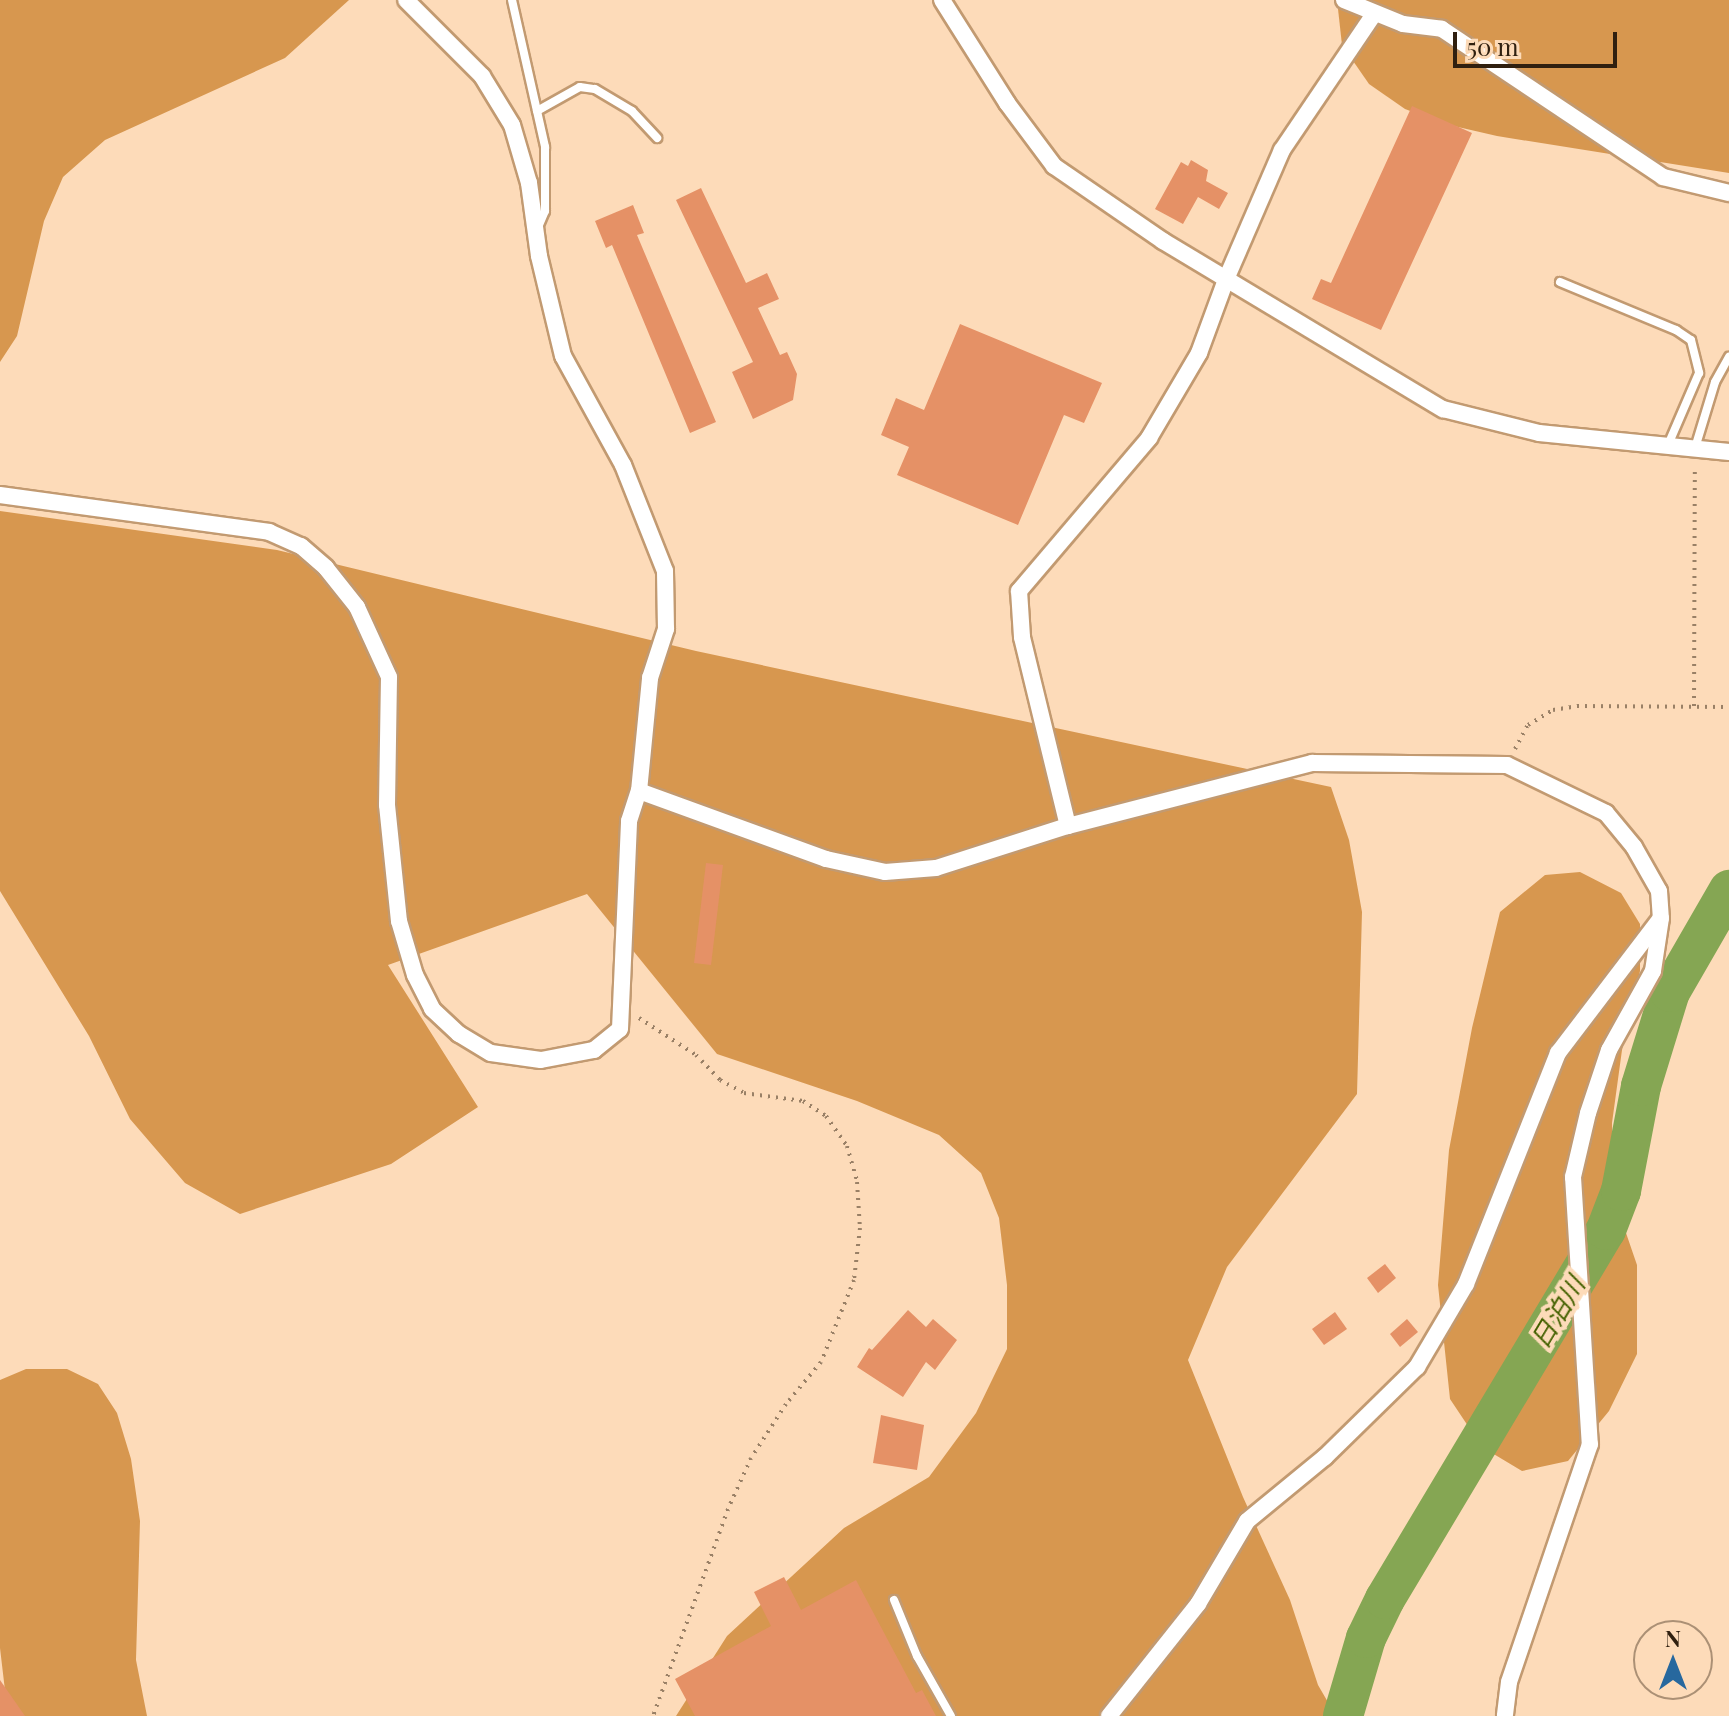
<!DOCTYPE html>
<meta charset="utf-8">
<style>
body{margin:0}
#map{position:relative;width:1729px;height:1716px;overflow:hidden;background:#fddbb9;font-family:"Playfair Display","Noto Sans JP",serif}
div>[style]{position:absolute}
.forest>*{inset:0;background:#d7974f}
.river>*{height:40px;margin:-20px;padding:0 20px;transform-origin:20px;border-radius:20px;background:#85a653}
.building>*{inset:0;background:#e59166}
.path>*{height:4px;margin-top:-2px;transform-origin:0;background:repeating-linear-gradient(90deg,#998066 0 2px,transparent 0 8px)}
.roads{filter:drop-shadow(2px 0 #c29a71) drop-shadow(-2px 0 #c29a71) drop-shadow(0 2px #c29a71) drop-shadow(0 -2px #c29a71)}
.service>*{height:8px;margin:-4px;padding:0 4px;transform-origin:4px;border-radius:4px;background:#fff}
.minor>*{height:16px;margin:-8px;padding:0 8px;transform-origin:8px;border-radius:8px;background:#fff}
span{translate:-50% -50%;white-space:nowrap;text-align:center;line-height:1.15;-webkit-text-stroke:8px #fddbb9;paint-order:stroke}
.water-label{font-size:26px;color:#446100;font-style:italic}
.north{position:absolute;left:1633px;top:1620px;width:80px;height:80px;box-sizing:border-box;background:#fddbb9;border:2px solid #ab9075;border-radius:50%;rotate:0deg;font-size:22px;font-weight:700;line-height:32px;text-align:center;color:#302010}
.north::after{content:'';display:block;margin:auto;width:28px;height:36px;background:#27689e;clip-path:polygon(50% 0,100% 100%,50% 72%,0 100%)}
.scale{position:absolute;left:1453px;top:32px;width:164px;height:36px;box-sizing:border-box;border:4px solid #302010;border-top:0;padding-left:10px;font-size:24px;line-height:28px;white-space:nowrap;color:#302010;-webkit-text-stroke:6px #fddbb9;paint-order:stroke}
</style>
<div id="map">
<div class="forest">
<i style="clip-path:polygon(0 0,349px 0,285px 58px,105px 140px,63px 177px,44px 221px,17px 336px,0 362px)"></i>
<i style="clip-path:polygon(1337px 0,1729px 0,1729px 173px,1497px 136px,1445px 124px,1405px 109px,1369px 84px,1342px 45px)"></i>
<i style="clip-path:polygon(0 511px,277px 550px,696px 651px,1331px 787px,1349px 840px,1362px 912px,1357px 1094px,1227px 1267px,1188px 1360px,1243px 1497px,1290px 1600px,1318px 1685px,1336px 1716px,676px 1716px,727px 1636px,844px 1528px,929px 1477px,976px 1413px,1007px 1349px,1007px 1285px,999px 1218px,981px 1173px,939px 1135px,857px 1101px,717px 1054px,587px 894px,388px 965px,478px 1107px,391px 1164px,240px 1214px,185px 1183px,130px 1119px,89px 1036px,0 891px)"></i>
<i style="clip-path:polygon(1580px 872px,1621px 893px,1640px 924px,1640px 971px,1622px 1050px,1612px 1123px,1614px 1198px,1637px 1265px,1637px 1354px,1609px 1411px,1568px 1461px,1522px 1471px,1482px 1447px,1450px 1399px,1438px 1285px,1449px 1150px,1472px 1028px,1500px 912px,1545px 875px)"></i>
<i style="clip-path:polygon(26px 1369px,67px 1369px,98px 1384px,117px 1413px,131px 1459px,140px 1521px,136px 1660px,147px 1716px,8px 1716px,0 1648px,0 1380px)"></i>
</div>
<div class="river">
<i style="left:1343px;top:1716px;width:81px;rotate:-73.6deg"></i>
<i style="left:1366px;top:1638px;width:43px;rotate:-64deg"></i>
<i style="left:1385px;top:1599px;width:430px;rotate:-59.1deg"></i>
<i style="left:1606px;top:1230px;width:42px;rotate:-69deg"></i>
<i style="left:1621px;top:1191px;width:107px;rotate:-79.2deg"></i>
<i style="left:1641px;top:1086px;width:98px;rotate:-72.9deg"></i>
<i style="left:1670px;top:992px;width:118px;rotate:-60deg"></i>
</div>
<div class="building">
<i style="clip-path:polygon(1412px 106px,1472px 133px,1381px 330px,1312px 299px,1321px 279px,1331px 283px)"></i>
<i style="clip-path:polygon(1191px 160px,1208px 170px,1206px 181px,1228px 193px,1219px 209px,1198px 197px,1183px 224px,1155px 209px,1181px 162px,1188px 166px)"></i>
<i style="clip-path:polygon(701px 188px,746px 283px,767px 273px,779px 299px,758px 308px,780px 355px,787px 352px,797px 374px,793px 400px,753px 419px,732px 372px,753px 362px,676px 200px)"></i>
<i style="clip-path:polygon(633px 205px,644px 233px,637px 235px,716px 422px,690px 433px,612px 245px,606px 248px,595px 221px)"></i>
<i style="clip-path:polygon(960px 324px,1102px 383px,1084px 423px,1064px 415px,1018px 525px,897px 475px,909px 447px,881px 435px,896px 398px,924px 410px)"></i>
<i style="clip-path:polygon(706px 863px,723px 865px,711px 965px,694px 963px)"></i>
<i style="clip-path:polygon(1385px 1264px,1396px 1278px,1378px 1293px,1367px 1278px)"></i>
<i style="clip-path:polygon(908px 1310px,926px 1327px,933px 1319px,957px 1340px,935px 1370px,926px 1362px,903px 1397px,857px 1367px,869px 1348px,872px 1350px)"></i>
<i style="clip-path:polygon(1335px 1312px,1347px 1329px,1324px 1345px,1312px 1329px)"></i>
<i style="clip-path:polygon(1407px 1319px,1418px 1332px,1400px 1347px,1390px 1334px)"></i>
<i style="clip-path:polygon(881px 1415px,924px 1425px,917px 1470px,873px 1463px)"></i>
<i style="clip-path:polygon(784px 1577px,801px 1610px,856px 1580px,916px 1693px,922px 1690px,936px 1716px,695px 1716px,675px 1679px,771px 1626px,754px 1592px)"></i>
<i style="clip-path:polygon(0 1680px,25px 1716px,0 1716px)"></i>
</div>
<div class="path">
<i style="left:1694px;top:706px;width:240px;rotate:-89.8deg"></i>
<i style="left:1515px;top:749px;width:27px;rotate:-62deg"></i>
<i style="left:1528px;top:725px;width:29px;rotate:-31deg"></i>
<i style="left:1553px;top:710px;width:24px;rotate:-9deg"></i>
<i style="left:1577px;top:706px;width:152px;rotate:0.4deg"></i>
<i style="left:639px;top:1018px;width:68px;rotate:33deg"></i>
<i style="left:696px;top:1055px;width:35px;rotate:46deg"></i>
<i style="left:720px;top:1080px;width:27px;rotate:28deg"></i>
<i style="left:744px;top:1093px;width:60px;rotate:7.7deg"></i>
<i style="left:803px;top:1101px;width:27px;rotate:33deg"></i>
<i style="left:826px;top:1116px;width:37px;rotate:55deg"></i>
<i style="left:847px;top:1146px;width:37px;rotate:74deg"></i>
<i style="left:857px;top:1182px;width:46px;rotate:86.3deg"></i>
<i style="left:860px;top:1228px;width:52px;rotate:96.6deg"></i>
<i style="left:854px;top:1280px;width:88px;rotate:111.9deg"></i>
<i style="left:821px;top:1362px;width:55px;rotate:129.8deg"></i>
<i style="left:786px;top:1404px;width:64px;rotate:122.9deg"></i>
<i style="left:751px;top:1458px;width:56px;rotate:114.3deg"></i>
<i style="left:728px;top:1509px;width:220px;rotate:109.9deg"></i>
</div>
<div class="roads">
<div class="service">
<i style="left:512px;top:0;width:151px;rotate:77.3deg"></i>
<i style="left:545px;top:147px;width:64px;rotate:90deg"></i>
<i style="left:545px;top:211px;width:15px;rotate:113deg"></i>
<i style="left:537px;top:111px;width:49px;rotate:-29.2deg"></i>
<i style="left:580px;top:87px;width:15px;rotate:8deg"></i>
<i style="left:595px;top:89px;width:43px;rotate:30.7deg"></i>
<i style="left:632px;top:111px;width:37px;rotate:47deg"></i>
<i style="left:1560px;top:282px;width:126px;rotate:22.5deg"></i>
<i style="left:1676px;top:330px;width:18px;rotate:34deg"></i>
<i style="left:1691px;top:340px;width:34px;rotate:76deg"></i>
<i style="left:1699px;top:373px;width:78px;rotate:113.3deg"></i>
<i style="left:1695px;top:448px;width:69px;rotate:-73.1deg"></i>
<i style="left:1715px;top:382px;width:29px;rotate:-61deg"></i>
<i style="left:894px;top:1600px;width:61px;rotate:67.7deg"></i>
<i style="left:917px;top:1656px;width:69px;rotate:60.5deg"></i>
</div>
<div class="minor">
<i style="left:942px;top:0;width:122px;rotate:57.7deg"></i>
<i style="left:1007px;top:103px;width:79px;rotate:53.3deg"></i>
<i style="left:1054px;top:166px;width:132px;rotate:34.5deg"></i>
<i style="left:1163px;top:241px;width:327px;rotate:31deg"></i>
<i style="left:1443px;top:409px;width:99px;rotate:14deg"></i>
<i style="left:1539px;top:433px;width:191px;rotate:5.7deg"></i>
<i style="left:1344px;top:0;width:64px;rotate:22.1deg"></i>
<i style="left:1403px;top:24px;width:39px;rotate:7deg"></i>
<i style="left:1442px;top:29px;width:266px;rotate:33.8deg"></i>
<i style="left:1663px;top:177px;width:68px;rotate:13.6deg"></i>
<i style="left:0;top:495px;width:272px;rotate:7.8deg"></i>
<i style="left:269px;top:532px;width:35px;rotate:24deg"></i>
<i style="left:301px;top:546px;width:33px;rotate:41deg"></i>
<i style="left:326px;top:568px;width:50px;rotate:51.5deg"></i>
<i style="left:357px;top:607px;width:77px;rotate:65.4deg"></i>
<i style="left:389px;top:677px;width:128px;rotate:90.9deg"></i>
<i style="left:387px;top:805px;width:117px;rotate:84.1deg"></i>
<i style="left:399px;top:921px;width:56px;rotate:73.5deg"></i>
<i style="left:415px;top:975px;width:38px;rotate:63deg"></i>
<i style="left:432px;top:1009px;width:37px;rotate:43deg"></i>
<i style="left:459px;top:1034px;width:37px;rotate:31deg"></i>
<i style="left:491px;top:1053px;width:50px;rotate:8deg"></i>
<i style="left:541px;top:1060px;width:54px;rotate:-10.7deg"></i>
<i style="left:594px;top:1050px;width:33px;rotate:-39deg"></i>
<i style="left:620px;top:1029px;width:208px;rotate:-87.5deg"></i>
<i style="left:629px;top:821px;width:32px;rotate:-72deg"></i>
<i style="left:639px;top:791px;width:114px;rotate:-84.4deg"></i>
<i style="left:650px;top:678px;width:52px;rotate:-71.9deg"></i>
<i style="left:666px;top:629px;width:58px;rotate:-91deg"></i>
<i style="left:665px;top:571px;width:114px;rotate:-111.6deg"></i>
<i style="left:623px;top:465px;width:124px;rotate:-118.8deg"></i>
<i style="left:563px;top:356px;width:103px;rotate:-103.5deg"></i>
<i style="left:539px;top:256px;width:74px;rotate:-97.8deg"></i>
<i style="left:529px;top:183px;width:60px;rotate:-106.3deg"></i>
<i style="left:512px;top:125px;width:57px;rotate:-121.5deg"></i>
<i style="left:482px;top:76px;width:107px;rotate:-135deg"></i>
<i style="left:639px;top:791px;width:199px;rotate:20deg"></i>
<i style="left:826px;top:859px;width:60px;rotate:12.4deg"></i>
<i style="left:885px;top:872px;width:51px;rotate:-4.5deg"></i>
<i style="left:936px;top:868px;width:139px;rotate:-17.7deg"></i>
<i style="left:1068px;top:826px;width:252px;rotate:-14.5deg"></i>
<i style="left:1312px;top:763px;width:195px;rotate:0.6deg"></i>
<i style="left:1507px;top:765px;width:110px;rotate:25.9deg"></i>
<i style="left:1606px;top:813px;width:44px;rotate:50.5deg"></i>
<i style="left:1634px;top:847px;width:51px;rotate:60.4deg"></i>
<i style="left:1659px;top:891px;width:27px;rotate:86deg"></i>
<i style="left:1661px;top:918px;width:54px;rotate:98.6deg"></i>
<i style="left:1653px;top:971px;width:90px;rotate:119.1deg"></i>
<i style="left:1609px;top:1050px;width:66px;rotate:108.4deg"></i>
<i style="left:1588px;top:1113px;width:66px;rotate:103.2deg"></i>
<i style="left:1573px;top:1177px;width:268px;rotate:86.4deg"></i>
<i style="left:1590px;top:1444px;width:251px;rotate:108.8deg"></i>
<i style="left:1509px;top:1682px;width:34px;rotate:97deg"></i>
<i style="left:1068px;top:826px;width:195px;rotate:-103.7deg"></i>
<i style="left:1022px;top:637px;width:46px;rotate:-93.7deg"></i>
<i style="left:1019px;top:591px;width:201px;rotate:-49.6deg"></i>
<i style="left:1149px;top:438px;width:99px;rotate:-59.5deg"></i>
<i style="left:1199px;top:353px;width:81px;rotate:-69.8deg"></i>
<i style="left:1227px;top:277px;width:138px;rotate:-66.6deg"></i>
<i style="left:1282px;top:150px;width:164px;rotate:-55.9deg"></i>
<i style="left:1109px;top:1716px;width:143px;rotate:-51.5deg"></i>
<i style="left:1198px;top:1604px;width:96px;rotate:-59.4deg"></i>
<i style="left:1247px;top:1521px;width:101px;rotate:-39.4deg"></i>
<i style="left:1325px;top:1457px;width:129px;rotate:-44.4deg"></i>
<i style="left:1417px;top:1367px;width:96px;rotate:-59.4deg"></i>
<i style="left:1466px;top:1284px;width:249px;rotate:-68.3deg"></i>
<i style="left:1558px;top:1053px;width:168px;rotate:-52.7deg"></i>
</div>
</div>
<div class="water-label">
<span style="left:1557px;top:1312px;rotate:-59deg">日泊川</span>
</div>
<div class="north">N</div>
<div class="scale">50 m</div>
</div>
